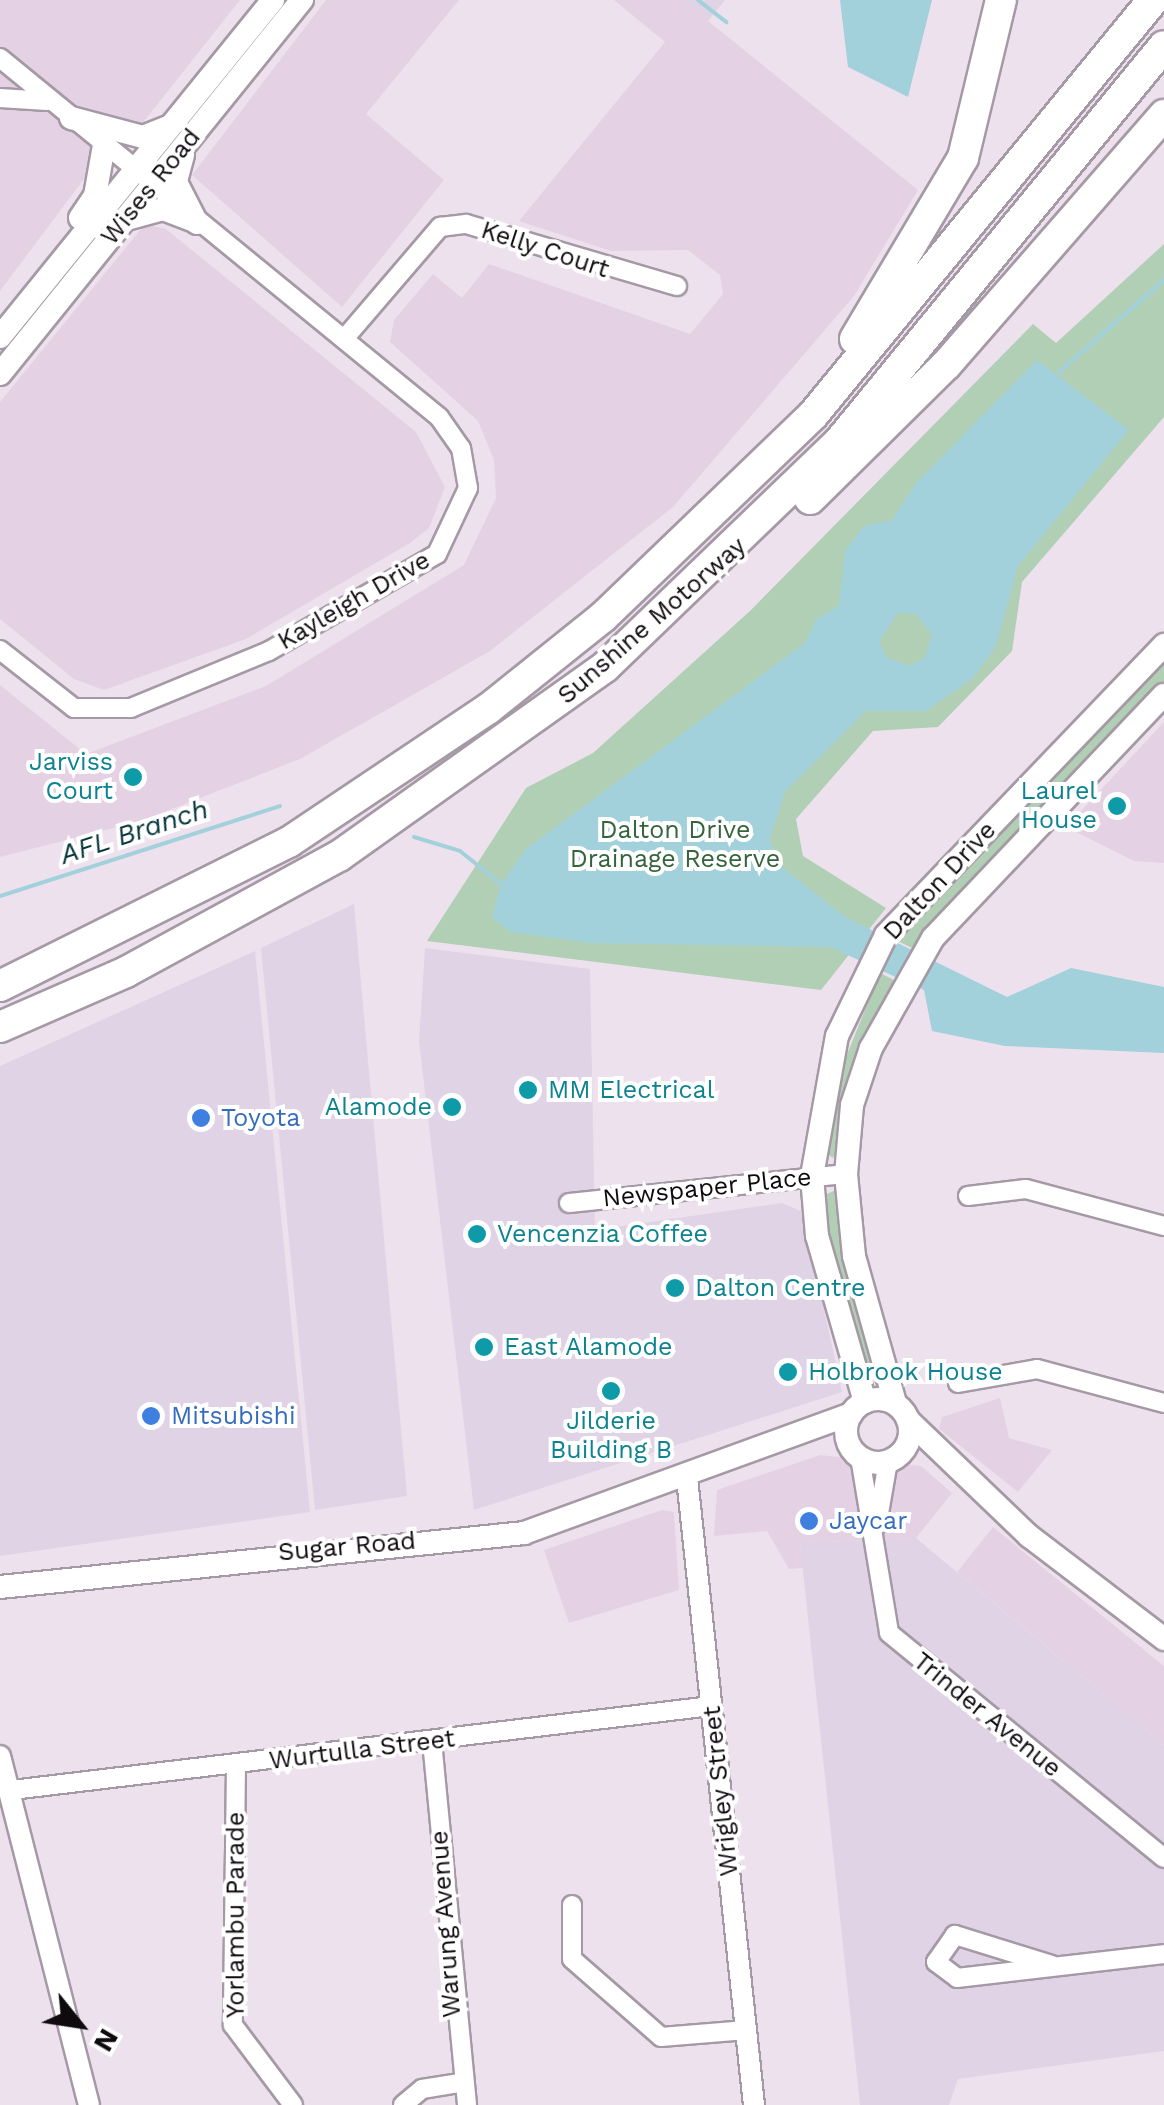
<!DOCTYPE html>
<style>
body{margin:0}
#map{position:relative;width:1164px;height:2105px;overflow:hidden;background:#eee1ee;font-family:"Work Sans",sans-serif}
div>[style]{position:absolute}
.built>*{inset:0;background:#e4d2e4}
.industrial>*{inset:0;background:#e0d3e6}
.green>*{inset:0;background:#b0cfb4}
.water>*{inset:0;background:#a2d1db}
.stream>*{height:4px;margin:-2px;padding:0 2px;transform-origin:2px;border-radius:2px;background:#a2d1db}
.roads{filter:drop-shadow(2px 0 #a599a5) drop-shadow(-2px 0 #a599a5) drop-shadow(0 2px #a599a5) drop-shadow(0 -2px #a599a5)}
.minor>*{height:18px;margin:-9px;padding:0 9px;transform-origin:9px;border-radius:9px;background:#fff}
.tertiary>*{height:20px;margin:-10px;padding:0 10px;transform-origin:10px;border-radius:10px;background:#fff}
.secondary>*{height:22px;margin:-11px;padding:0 11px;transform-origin:11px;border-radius:11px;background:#fff}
.secondary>.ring{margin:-11px;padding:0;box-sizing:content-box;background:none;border:22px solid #fff;border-radius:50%}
.motorway>*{height:30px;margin:-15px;padding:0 15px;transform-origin:15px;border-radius:15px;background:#fff}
.dots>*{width:28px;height:28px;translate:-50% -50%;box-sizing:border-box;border:5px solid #fff;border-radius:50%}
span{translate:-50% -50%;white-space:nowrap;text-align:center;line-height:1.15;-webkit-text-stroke:8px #fff;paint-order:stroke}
.street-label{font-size:25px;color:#0e0a0e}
.culture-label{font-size:25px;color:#0d838f}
.right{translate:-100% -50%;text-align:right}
.left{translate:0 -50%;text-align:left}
.park-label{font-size:25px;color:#34633c}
.shop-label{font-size:25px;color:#366cbe}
.water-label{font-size:28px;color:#08373e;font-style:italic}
.north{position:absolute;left:30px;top:1975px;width:100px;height:100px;-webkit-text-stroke:8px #fff;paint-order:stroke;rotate:120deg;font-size:28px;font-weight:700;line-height:40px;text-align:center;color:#0e0a0e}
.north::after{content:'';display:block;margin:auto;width:35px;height:45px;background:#0e0a0e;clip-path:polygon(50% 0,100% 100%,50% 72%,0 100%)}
</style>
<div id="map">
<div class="built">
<i style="clip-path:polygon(0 0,240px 0,141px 125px,126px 123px,0 291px)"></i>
<i style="clip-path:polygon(326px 0,459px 0,366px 114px,444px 180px,342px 307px,192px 175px)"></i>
<i style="clip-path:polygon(614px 0,682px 0,918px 190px,854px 296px,673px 507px,490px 651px,300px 759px,141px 821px,0 857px,0 685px,86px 754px,266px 686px,464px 565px,496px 498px,494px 460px,478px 421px,390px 342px,394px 320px,433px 274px,462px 298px,489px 264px,690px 334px,723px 294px,720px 275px,688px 250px,611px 251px,519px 221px,665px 42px)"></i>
<i style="clip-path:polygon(145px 224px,166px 229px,416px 432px,445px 487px,429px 528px,410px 543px,246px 639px,104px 690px,74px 679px,0 619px,0 402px)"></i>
<i style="clip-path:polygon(1164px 722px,1164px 863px,1134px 861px,1066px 827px)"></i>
<i style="clip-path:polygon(1000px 1398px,1009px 1438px,1052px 1450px,1018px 1492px,939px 1429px,942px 1417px)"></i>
<i style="clip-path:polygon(820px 1455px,921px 1466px,952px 1493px,916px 1538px,800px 1543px,803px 1568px,789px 1569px,767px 1531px,714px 1536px,717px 1490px)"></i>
<i style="clip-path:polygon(662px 1510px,674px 1512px,679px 1590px,569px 1623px,544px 1550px)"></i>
<i style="clip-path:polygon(993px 1527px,1164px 1666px,1164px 1745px,957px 1572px)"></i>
</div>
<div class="industrial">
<i style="clip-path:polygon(682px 0,725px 0,708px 21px)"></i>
<i style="clip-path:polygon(354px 904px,407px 1496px,315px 1510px,261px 948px)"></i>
<i style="clip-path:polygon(425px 948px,590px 969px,595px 1230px,782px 1203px,803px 1212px,842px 1392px,474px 1510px,419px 1041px)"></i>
<i style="clip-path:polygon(255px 951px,310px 1512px,0 1556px,0 1066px)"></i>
<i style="clip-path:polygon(916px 1538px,1164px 1745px,1164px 2051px,958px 2079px,949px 2105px,860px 2105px,800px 1543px)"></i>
</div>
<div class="green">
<i style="clip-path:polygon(1164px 244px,1164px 417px,1022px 582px,1012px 651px,938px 727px,873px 731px,796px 819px,803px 856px,886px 908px,821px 990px,427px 941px,526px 788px,593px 753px,750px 611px,1033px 324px,1056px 343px)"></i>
<i style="clip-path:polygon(1164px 662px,1164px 685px,912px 948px,898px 941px)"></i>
<i style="clip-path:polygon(880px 973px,896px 981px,833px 1158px,825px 1152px,833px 1089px)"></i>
<i style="clip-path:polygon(836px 1190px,840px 1192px,878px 1392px,831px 1262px,822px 1196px)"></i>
</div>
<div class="water">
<i style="clip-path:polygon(840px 0,932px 0,908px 97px,848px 67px)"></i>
<i style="clip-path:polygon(evenodd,1037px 360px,1129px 430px,1018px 566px,996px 646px,973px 678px,926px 711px,866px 711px,785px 792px,770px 839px,777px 863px,845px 917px,1007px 997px,1071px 968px,1164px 987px,1164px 1053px,1005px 1046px,932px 1031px,924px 990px,830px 947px,590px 943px,510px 932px,492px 917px,501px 884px,526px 849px,805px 643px,816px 620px,839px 605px,845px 551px,864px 526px,892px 520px,917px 482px,1037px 360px,898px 613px,916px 614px,932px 634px,925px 658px,909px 666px,886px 657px,879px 641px,898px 613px)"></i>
</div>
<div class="stream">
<i style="left:698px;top:0;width:36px;rotate:38deg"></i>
<i style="left:1059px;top:372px;width:140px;rotate:-41.2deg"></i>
<i style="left:414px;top:837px;width:48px;rotate:16.9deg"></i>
<i style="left:460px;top:851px;width:53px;rotate:38.8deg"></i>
<i style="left:0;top:896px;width:294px;rotate:-17.8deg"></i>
</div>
<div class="roads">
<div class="minor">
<i style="left:0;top:58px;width:567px;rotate:39.28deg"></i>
<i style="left:439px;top:417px;width:38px;rotate:55deg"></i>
<i style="left:461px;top:448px;width:41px;rotate:80.1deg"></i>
<i style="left:468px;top:488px;width:73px;rotate:115.2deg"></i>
<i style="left:437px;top:554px;width:194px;rotate:150deg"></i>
<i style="left:269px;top:651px;width:149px;rotate:157.6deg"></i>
<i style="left:131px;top:708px;width:57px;rotate:180deg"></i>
<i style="left:74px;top:708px;width:94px;rotate:-141.9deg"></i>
<i style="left:0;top:98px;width:47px;rotate:3.7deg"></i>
<i style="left:344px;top:339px;width:148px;rotate:-49.4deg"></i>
<i style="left:440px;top:227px;width:26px;rotate:-7deg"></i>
<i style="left:466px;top:224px;width:220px;rotate:16.4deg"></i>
<i style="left:968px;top:1196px;width:58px;rotate:-6.9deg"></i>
<i style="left:1026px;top:1189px;width:143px;rotate:15deg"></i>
<i style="left:569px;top:1203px;width:279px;rotate:-6deg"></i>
<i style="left:958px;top:1383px;width:80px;rotate:-10deg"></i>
<i style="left:1037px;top:1369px;width:131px;rotate:15deg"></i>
<i style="left:860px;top:1457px;width:178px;rotate:80.6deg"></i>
<i style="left:889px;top:1633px;width:355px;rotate:39.3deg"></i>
<i style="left:877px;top:1525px;width:65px;rotate:-80.2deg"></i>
<i style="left:432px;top:1741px;width:366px;rotate:84.5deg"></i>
<i style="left:236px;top:1765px;width:260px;rotate:90.7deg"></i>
<i style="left:233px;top:2025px;width:100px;rotate:53.1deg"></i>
<i style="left:12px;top:1790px;width:704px;rotate:-6.85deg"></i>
<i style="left:572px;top:1905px;width:54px;rotate:90deg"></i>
<i style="left:572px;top:1959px;width:118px;rotate:41.2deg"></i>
<i style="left:661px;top:2037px;width:86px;rotate:-4.7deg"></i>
<i style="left:1052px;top:1965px;width:102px;rotate:-162.8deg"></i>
<i style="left:955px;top:1935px;width:33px;rotate:125deg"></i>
<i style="left:936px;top:1962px;width:26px;rotate:37deg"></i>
<i style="left:957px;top:1978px;width:208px;rotate:-6.6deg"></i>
<i style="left:403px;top:2105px;width:25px;rotate:-40deg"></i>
<i style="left:422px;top:2089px;width:37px;rotate:-9deg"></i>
</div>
<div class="tertiary">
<i style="left:687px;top:1478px;width:631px;rotate:83.9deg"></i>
<i style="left:0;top:1756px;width:360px;rotate:75.7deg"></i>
</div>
<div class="secondary">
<i style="left:71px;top:118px;width:74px;rotate:14.8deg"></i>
<i style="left:143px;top:137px;width:27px;rotate:-22deg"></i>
<i style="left:183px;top:155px;width:28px;rotate:105deg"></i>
<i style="left:176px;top:182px;width:46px;rotate:62.9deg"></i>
<i style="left:80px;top:218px;width:27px;rotate:-56deg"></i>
<i style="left:95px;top:196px;width:52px;rotate:-80deg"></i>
<i style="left:126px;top:219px;width:38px;rotate:-15deg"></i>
<i style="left:163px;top:209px;width:33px;rotate:21deg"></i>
<i style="left:0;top:337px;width:434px;rotate:-51deg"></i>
<i style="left:0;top:374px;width:481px;rotate:-51.1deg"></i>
<i class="ring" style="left:846px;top:1399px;width:42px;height:42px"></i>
<i style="left:865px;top:1402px;width:173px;rotate:-106.1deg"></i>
<i style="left:817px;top:1236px;width:60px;rotate:-94.8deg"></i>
<i style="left:812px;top:1176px;width:142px;rotate:-79.9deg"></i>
<i style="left:837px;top:1036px;width:112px;rotate:-64.1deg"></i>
<i style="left:886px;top:935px;width:402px;rotate:-46.2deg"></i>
<i style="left:895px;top:1403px;width:153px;rotate:-105.6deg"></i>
<i style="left:854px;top:1256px;width:82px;rotate:-95.6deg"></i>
<i style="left:846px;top:1174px;width:69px;rotate:-85deg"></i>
<i style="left:852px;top:1105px;width:60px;rotate:-71.6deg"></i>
<i style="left:871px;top:1048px;width:126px;rotate:-60.6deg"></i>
<i style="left:933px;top:938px;width:335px;rotate:-46.5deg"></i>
<i style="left:908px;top:1420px;width:168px;rotate:43.8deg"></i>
<i style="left:1029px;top:1536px;width:170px;rotate:37.3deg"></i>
<i style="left:0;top:1587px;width:527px;rotate:-5.88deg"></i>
<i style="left:524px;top:1533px;width:348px;rotate:-20deg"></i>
</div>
<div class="motorway">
<i style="left:855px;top:339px;width:211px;rotate:-59.2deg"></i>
<i style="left:963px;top:158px;width:163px;rotate:-76.5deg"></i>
<i style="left:810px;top:499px;width:191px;rotate:-44.6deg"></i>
<i style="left:946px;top:365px;width:332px;rotate:-48.9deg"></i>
<i style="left:0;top:986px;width:323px;rotate:-26.5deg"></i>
<i style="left:289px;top:842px;width:239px;rotate:-33.8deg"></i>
<i style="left:488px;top:709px;width:147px;rotate:-38.7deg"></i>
<i style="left:603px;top:617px;width:291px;rotate:-43.9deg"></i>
<i style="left:813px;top:415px;width:536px;rotate:-50.67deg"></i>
<i style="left:0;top:1027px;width:137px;rotate:-23.6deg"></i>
<i style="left:126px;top:972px;width:243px;rotate:-28.6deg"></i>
<i style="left:339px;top:856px;width:326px;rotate:-35.4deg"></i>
<i style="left:605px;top:667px;width:325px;rotate:-43.9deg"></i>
<i style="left:839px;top:442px;width:512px;rotate:-50.62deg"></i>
</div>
</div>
<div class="dots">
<i style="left:133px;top:777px;background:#0f9aa8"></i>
<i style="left:1117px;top:806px;background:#0f9aa8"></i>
<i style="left:528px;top:1090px;background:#0f9aa8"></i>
<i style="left:452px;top:1107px;background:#0f9aa8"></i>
<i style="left:201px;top:1118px;background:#3f7fe0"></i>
<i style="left:477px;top:1234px;background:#0f9aa8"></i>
<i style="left:675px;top:1288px;background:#0f9aa8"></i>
<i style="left:484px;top:1347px;background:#0f9aa8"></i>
<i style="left:788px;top:1372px;background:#0f9aa8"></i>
<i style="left:611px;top:1391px;background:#0f9aa8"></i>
<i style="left:151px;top:1416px;background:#3f7fe0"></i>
<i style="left:809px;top:1521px;background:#3f7fe0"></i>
</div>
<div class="street-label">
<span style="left:151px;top:187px;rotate:-51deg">Wises Road</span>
<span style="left:545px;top:250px;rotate:18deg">Kelly Court</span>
<span style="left:354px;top:601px;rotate:-30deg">Kayleigh Drive</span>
<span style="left:652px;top:621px;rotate:-41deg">Sunshine Motorway</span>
<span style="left:940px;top:881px;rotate:-47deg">Dalton Drive</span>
<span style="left:707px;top:1188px;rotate:-6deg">Newspaper Place</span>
<span style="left:347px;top:1547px;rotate:-5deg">Sugar Road</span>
<span style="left:987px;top:1715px;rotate:39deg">Trinder Avenue</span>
<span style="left:362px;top:1750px;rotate:-7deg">Wurtulla Street</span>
<span style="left:721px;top:1791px;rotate:-96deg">Wrigley Street</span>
<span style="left:236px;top:1915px;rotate:-90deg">Yorlambu Parade</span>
<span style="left:446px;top:1924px;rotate:-94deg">Warung Avenue</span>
</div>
<div class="culture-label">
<span class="right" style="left:113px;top:777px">Jarviss<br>Court</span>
<span class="right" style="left:1097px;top:806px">Laurel<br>House</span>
<span class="left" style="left:548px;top:1090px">MM Electrical</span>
<span class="right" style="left:432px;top:1107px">Alamode</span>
<span class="left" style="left:497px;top:1234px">Vencenzia Coffee</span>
<span class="left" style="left:695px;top:1288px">Dalton Centre</span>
<span class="left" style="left:504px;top:1347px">East Alamode</span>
<span class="left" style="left:808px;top:1372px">Holbrook House</span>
<span style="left:611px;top:1436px">Jilderie<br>Building B</span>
</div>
<div class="park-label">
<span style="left:675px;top:845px">Dalton Drive<br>Drainage Reserve</span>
</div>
<div class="shop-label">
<span class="left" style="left:221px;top:1118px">Toyota</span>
<span class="left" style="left:171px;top:1416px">Mitsubishi</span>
<span class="left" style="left:829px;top:1521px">Jaycar</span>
</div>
<div class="water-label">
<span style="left:134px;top:832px;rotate:-18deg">AFL Branch</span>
</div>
<div class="north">N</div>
</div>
